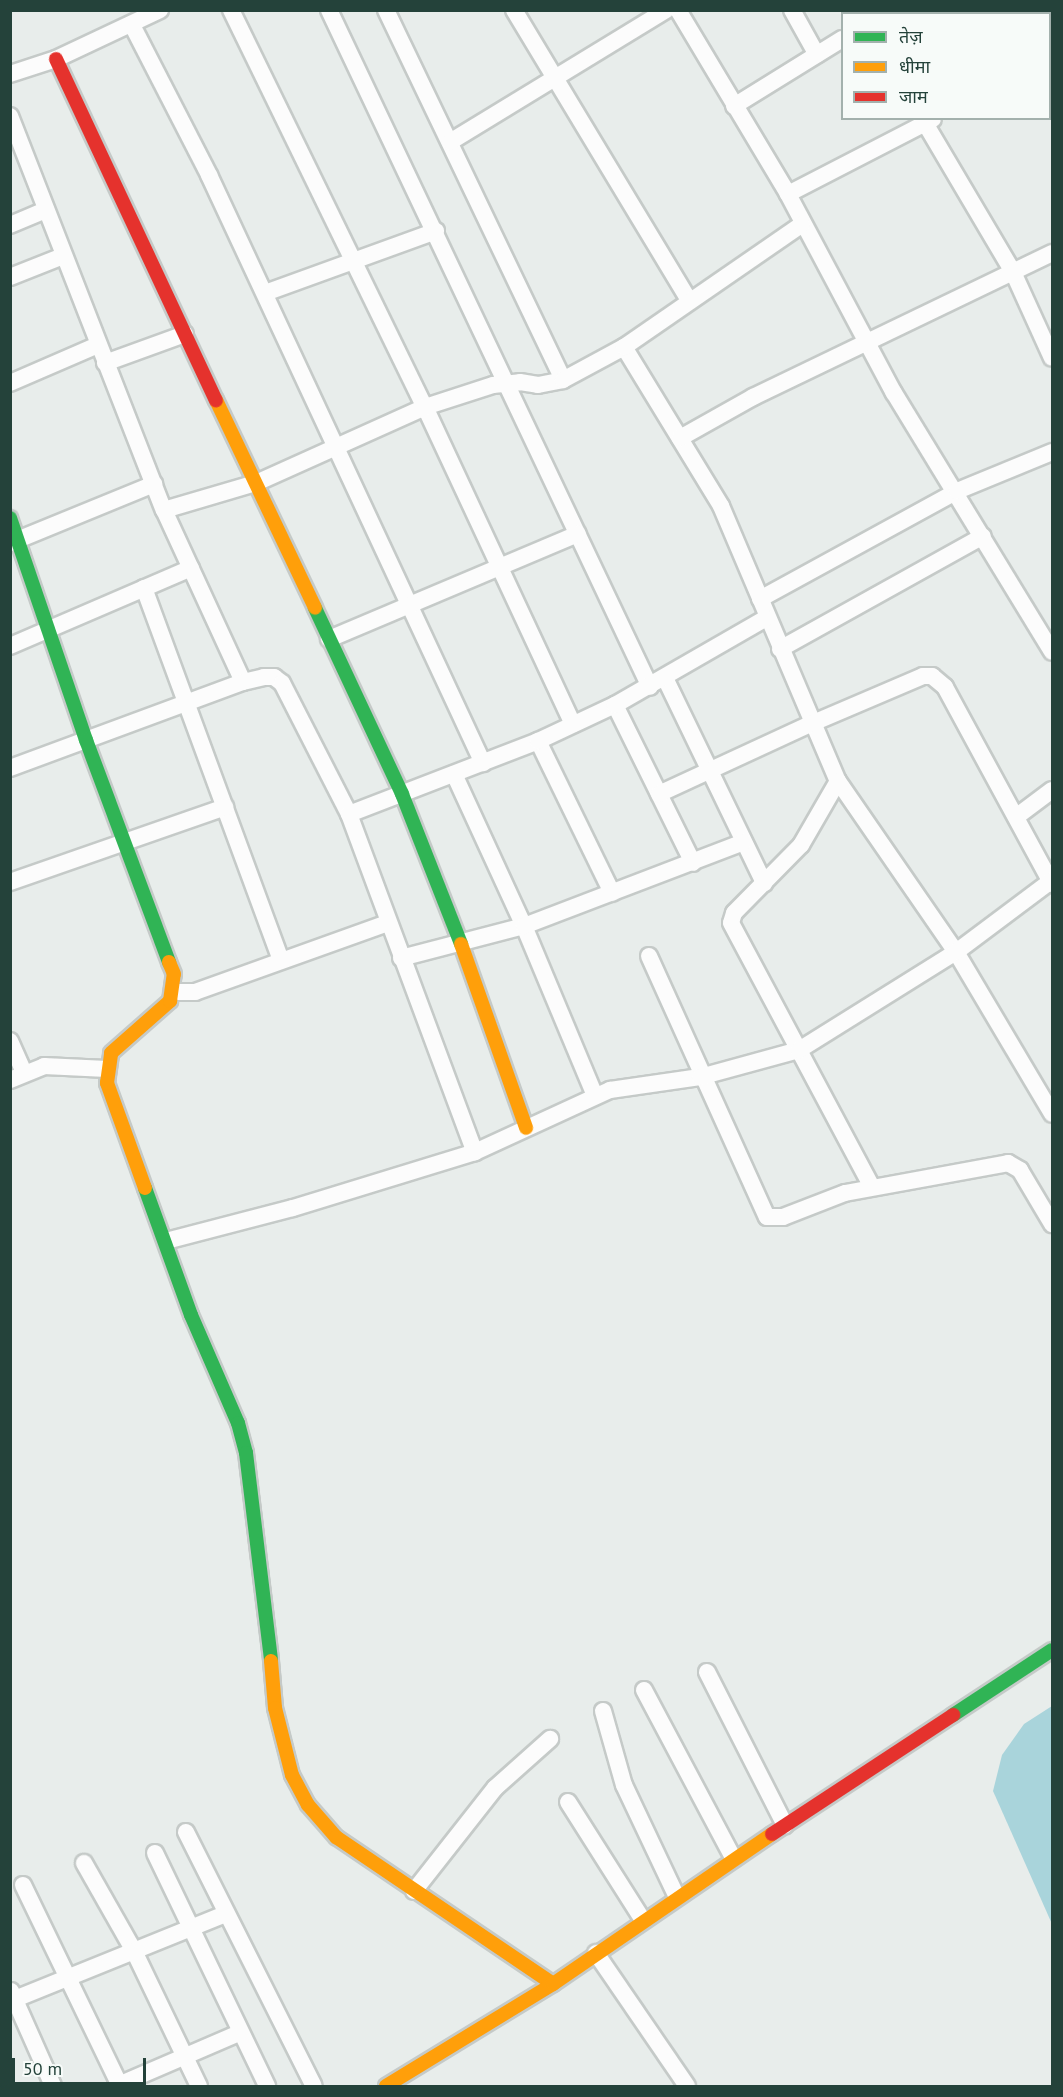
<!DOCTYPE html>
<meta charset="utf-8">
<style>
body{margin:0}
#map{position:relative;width:1063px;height:2097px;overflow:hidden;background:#e8edeb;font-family:"PT Sans","Noto Sans Devanagari",sans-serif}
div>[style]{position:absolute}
.water>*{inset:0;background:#a9d4db}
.roads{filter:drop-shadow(2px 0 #c5cac8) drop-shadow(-2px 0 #c5cac8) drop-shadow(0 2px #c5cac8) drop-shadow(0 -2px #c5cac8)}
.street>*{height:16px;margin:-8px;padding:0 8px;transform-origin:8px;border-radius:8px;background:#fcfcfc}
.fast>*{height:14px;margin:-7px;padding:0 7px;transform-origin:7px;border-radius:7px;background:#30b455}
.slow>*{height:14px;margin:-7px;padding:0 7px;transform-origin:7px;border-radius:7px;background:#ff9f0a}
.jam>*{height:14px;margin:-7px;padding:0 7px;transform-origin:7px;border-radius:7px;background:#e5322d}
span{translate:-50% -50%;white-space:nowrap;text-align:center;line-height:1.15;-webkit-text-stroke:4.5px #f7fbf9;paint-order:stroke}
.frame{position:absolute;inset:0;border:12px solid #24423a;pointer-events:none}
.legend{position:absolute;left:841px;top:12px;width:210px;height:108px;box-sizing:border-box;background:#f7fbf9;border:2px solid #a3b1ad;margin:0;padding:8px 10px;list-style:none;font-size:18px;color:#24423a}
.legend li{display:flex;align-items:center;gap:12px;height:30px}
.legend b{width:30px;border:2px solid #a3b1ad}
.scale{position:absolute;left:12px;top:2058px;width:134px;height:27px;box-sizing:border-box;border:3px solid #24423a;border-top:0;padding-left:8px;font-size:18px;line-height:21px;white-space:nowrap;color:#24423a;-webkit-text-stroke:4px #f7fbf9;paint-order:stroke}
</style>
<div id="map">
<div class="water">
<i style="clip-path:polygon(1052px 1706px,1052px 1924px,993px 1791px,1002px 1755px,1024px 1724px)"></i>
</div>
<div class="roads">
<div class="street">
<i style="left:231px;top:10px;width:442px;rotate:64deg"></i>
<i style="left:425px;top:407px;width:350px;rotate:65deg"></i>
<i style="left:329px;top:10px;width:749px;rotate:64.63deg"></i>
<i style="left:386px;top:10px;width:410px;rotate:64.4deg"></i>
<i style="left:514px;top:10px;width:339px;rotate:58.9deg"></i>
<i style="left:678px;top:10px;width:214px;rotate:59.1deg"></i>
<i style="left:788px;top:194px;width:225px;rotate:62deg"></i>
<i style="left:894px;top:393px;width:303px;rotate:58.6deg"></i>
<i style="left:792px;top:10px;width:51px;rotate:60.9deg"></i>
<i style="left:995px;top:10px;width:4px;rotate:63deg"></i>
<i style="left:884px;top:14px;width:6px;rotate:-39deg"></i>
<i style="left:132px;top:25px;width:169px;rotate:62.8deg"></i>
<i style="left:209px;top:175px;width:649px;rotate:65.02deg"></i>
<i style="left:1050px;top:56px;width:3px;rotate:-45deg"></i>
<i style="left:10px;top:74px;width:48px;rotate:-18.1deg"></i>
<i style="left:56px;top:59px;width:115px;rotate:-25.2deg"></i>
<i style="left:1050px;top:99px;width:5px;rotate:68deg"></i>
<i style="left:734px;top:106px;width:127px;rotate:-31.8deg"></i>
<i style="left:10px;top:116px;width:423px;rotate:68.7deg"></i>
<i style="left:164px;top:510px;width:189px;rotate:65.3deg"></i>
<i style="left:922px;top:118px;width:179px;rotate:59.4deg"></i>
<i style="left:1013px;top:272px;width:94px;rotate:65.6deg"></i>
<i style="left:450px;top:142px;width:253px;rotate:-31.4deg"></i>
<i style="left:788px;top:194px;width:163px;rotate:-27.3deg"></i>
<i style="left:10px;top:225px;width:39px;rotate:-23deg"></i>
<i style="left:10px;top:277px;width:57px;rotate:-21.6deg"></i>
<i style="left:265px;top:293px;width:182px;rotate:-19.9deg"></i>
<i style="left:624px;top:347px;width:186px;rotate:58.6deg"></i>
<i style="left:721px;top:506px;width:299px;rotate:67deg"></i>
<i style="left:838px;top:781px;width:208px;rotate:55.4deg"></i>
<i style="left:956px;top:952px;width:188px;rotate:59.3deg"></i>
<i style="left:105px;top:363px;width:85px;rotate:-19.9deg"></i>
<i style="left:10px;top:383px;width:96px;rotate:-23.4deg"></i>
<i style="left:680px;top:438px;width:84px;rotate:-29.3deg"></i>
<i style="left:753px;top:397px;width:332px;rotate:-25.7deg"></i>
<i style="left:164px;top:510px;width:96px;rotate:-16.4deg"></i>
<i style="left:256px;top:483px;width:185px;rotate:-24.2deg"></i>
<i style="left:425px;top:407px;width:71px;rotate:-17.9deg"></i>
<i style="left:493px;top:385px;width:27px;rotate:-6deg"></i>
<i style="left:520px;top:382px;width:18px;rotate:9deg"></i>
<i style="left:538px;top:385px;width:25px;rotate:-11deg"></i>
<i style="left:563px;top:380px;width:69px;rotate:-28.4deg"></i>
<i style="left:624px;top:347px;width:216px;rotate:-34.6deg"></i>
<i style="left:10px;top:543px;width:156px;rotate:-22.3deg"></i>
<i style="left:144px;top:588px;width:397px;rotate:69.8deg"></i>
<i style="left:760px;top:599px;width:225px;rotate:-28.7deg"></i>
<i style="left:957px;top:491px;width:103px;rotate:-22.3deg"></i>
<i style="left:329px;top:639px;width:270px;rotate:-22.9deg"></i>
<i style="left:10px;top:646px;width:197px;rotate:-23.3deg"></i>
<i style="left:780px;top:649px;width:232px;rotate:-29.1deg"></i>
<i style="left:665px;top:678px;width:228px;rotate:64.2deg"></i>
<i style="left:615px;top:705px;width:176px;rotate:63.7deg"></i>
<i style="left:538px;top:741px;width:169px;rotate:64deg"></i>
<i style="left:10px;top:768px;width:248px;rotate:-20.3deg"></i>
<i style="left:243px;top:682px;width:22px;rotate:-13deg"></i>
<i style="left:264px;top:677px;width:10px"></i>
<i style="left:274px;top:677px;width:10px;rotate:37deg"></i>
<i style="left:282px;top:683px;width:147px;rotate:62.9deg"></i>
<i style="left:349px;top:814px;width:361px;rotate:69.6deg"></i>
<i style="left:454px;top:774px;width:167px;rotate:65.3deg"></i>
<i style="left:524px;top:926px;width:184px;rotate:67.3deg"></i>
<i style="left:838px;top:781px;width:74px;rotate:120deg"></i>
<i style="left:801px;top:845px;width:95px;rotate:134.6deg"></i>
<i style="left:734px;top:913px;width:10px;rotate:107deg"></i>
<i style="left:731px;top:923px;width:299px;rotate:61.9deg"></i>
<i style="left:659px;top:794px;width:170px;rotate:-24.8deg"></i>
<i style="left:813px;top:723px;width:120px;rotate:-23.1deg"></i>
<i style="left:923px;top:676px;width:9px"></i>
<i style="left:932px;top:676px;width:17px;rotate:40deg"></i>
<i style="left:945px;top:687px;width:224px;rotate:61.5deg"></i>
<i style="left:349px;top:814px;width:203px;rotate:-21.1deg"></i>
<i style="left:538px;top:741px;width:85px;rotate:-25.1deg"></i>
<i style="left:615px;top:705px;width:174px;rotate:-29.9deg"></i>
<i style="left:1016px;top:817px;width:45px;rotate:-36.9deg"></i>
<i style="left:10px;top:882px;width:228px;rotate:-19.2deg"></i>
<i style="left:649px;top:956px;width:286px;rotate:65.7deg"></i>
<i style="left:767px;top:1217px;width:16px"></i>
<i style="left:783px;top:1217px;width:66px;rotate:-21.2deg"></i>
<i style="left:845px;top:1193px;width:166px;rotate:-10.4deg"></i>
<i style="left:1008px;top:1163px;width:14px;rotate:30deg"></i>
<i style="left:1020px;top:1170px;width:63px;rotate:59.3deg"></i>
<i style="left:401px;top:958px;width:127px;rotate:-14.6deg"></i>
<i style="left:524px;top:926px;width:235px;rotate:-20.9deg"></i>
<i style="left:174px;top:992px;width:21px"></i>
<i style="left:195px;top:992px;width:205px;rotate:-19.7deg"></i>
<i style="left:10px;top:1041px;width:35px;rotate:66deg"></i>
<i style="left:10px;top:1080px;width:37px;rotate:-22deg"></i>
<i style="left:44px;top:1066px;width:63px;rotate:2.7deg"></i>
<i style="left:166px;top:1241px;width:131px;rotate:-14.6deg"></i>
<i style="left:293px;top:1208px;width:190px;rotate:-17.1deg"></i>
<i style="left:475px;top:1152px;width:149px;rotate:-24.7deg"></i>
<i style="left:610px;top:1090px;width:91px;rotate:-8.2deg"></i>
<i style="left:700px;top:1077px;width:103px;rotate:-15.3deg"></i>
<i style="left:799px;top:1050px;width:185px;rotate:-32deg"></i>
<i style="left:956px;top:952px;width:119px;rotate:-36.8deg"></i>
<i style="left:707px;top:1672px;width:172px;rotate:63deg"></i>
<i style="left:644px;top:1690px;width:191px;rotate:62deg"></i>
<i style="left:603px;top:1711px;width:77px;rotate:74.2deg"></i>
<i style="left:624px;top:1785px;width:124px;rotate:64.7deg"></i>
<i style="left:568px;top:1802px;width:140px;rotate:57.6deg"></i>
<i style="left:186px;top:1832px;width:284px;rotate:63.3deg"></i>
<i style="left:155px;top:1853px;width:259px;rotate:64.3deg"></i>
<i style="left:84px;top:1863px;width:101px;rotate:60.4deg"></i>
<i style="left:134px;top:1951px;width:150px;rotate:64.3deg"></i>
<i style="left:23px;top:1885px;width:223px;rotate:64.2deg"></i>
<i style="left:414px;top:1891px;width:131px;rotate:-51.8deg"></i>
<i style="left:495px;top:1788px;width:74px;rotate:-41.7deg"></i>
<i style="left:596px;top:1953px;width:161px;rotate:55.6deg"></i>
<i style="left:11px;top:1991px;width:104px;rotate:66.1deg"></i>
<i style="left:15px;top:1999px;width:227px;rotate:-22deg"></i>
<i style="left:116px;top:2086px;width:134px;rotate:-23.3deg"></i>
</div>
<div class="fast">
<i style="left:10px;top:518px;width:235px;rotate:71.1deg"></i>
<i style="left:86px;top:740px;width:237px;rotate:69.5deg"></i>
<i style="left:315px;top:608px;width:205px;rotate:64.9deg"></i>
<i style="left:402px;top:794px;width:161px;rotate:68.5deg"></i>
<i style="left:145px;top:1188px;width:135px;rotate:70.1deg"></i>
<i style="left:191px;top:1315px;width:118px;rotate:66.5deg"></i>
<i style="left:238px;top:1423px;width:31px;rotate:75deg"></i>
<i style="left:246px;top:1453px;width:209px;rotate:83.1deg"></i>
<i style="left:953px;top:1715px;width:118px;rotate:-33.3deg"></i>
</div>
<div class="slow">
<i style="left:216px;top:400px;width:230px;rotate:64.5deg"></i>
<i style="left:461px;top:944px;width:195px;rotate:70.5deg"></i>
<i style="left:145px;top:1188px;width:112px;rotate:-109.9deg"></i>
<i style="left:107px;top:1083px;width:30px;rotate:-82deg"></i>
<i style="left:111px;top:1053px;width:79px;rotate:-41.4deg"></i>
<i style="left:170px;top:1001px;width:27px;rotate:-82deg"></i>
<i style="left:174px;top:974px;width:13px;rotate:-113deg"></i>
<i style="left:271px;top:1661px;width:47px;rotate:85.1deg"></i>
<i style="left:275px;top:1708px;width:69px;rotate:75.8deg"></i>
<i style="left:292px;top:1775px;width:34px;rotate:62deg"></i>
<i style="left:308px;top:1805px;width:43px;rotate:48.8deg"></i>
<i style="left:336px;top:1837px;width:262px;rotate:34.1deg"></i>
<i style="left:386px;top:2086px;width:196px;rotate:-31.4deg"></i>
<i style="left:553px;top:1984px;width:265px;rotate:-34.4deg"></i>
</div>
<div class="jam">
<i style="left:56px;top:59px;width:377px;rotate:64.9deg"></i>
<i style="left:772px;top:1834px;width:217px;rotate:-33.3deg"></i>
</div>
</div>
<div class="frame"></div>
<ul class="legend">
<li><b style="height:8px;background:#30b455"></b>तेज़</li>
<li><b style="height:8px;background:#ff9f0a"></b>धीमा</li>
<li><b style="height:8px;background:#e5322d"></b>जाम</li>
</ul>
<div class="scale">50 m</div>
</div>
